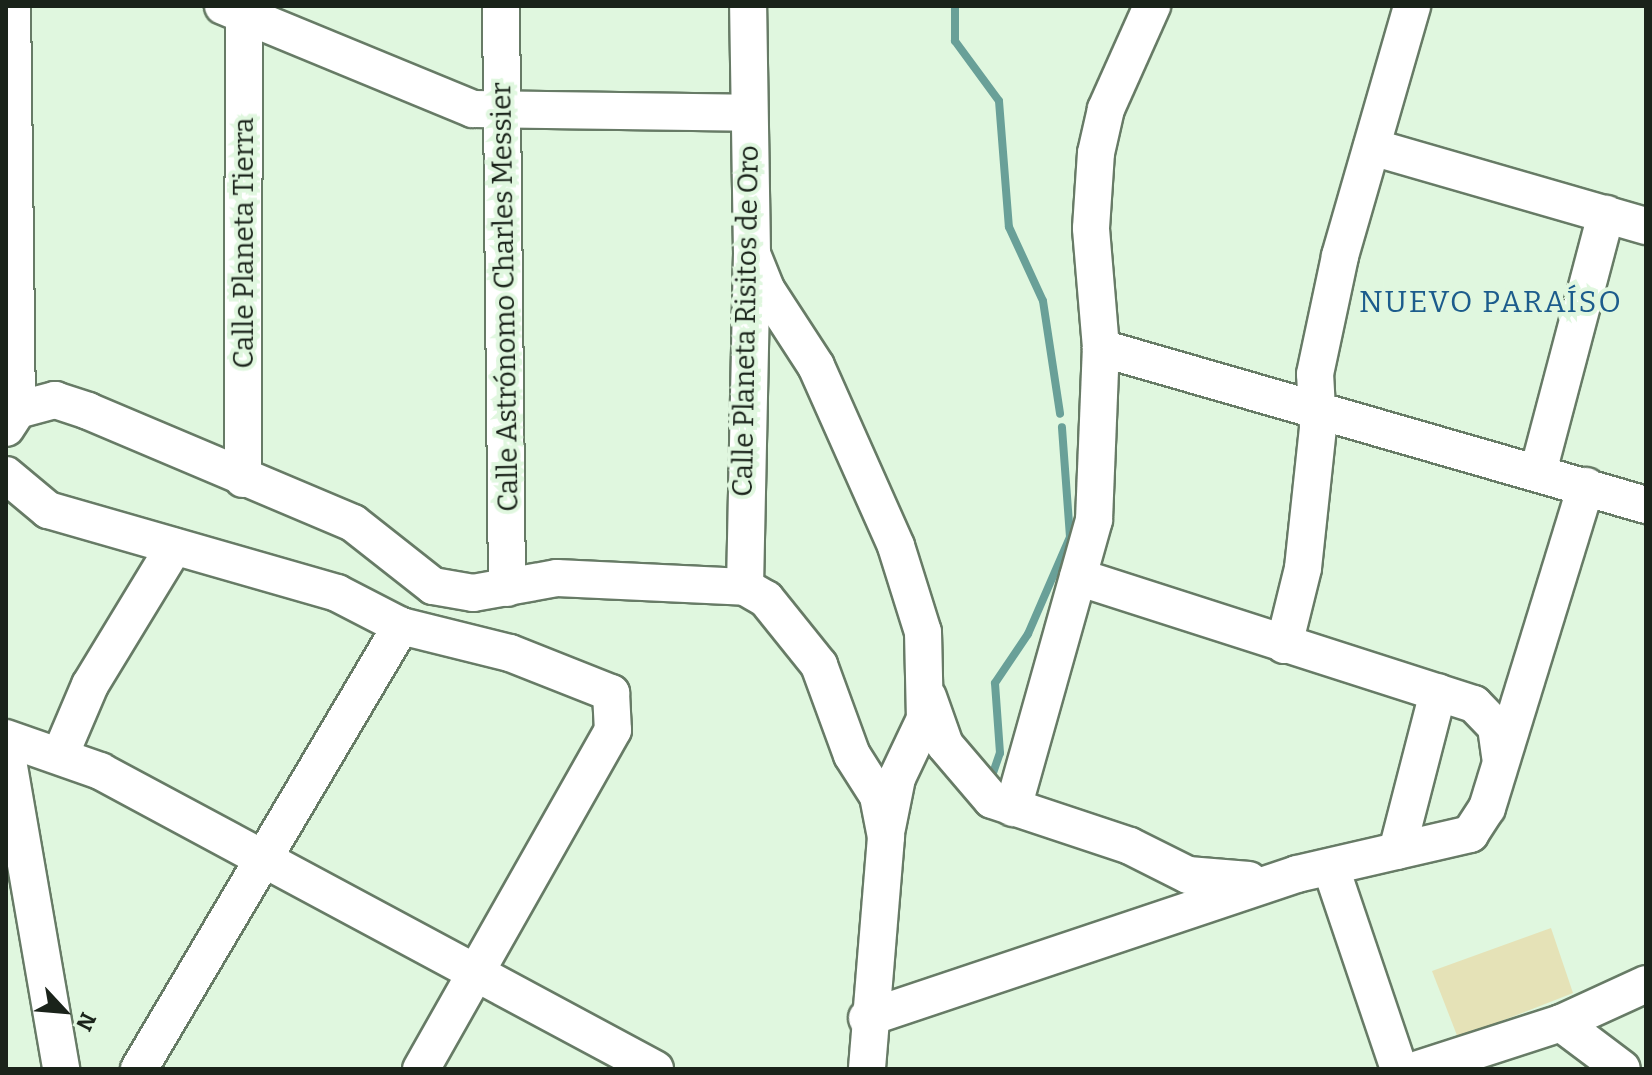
<!DOCTYPE html>
<meta charset="utf-8">
<style>
body{margin:0}
#map{position:relative;width:1652px;height:1075px;overflow:hidden;background:#e0f7df;font-family:Bitter,serif}
div>[style]{position:absolute}
.green>*{inset:0;background:#e5e2b7}
.stream>*{height:8px;margin:-4px;padding:0 4px;transform-origin:4px;border-radius:4px;background:#69a098}
.roads{filter:drop-shadow(2px 0 #677b66) drop-shadow(-2px 0 #677b66) drop-shadow(0 2px #677b66) drop-shadow(0 -2px #677b66)}
.minor>*{height:36px;margin:-18px;padding:0 18px;transform-origin:18px;border-radius:18px;background:#fff}
span{translate:-50% -50%;white-space:nowrap;text-align:center;line-height:1.15;-webkit-text-stroke:8px #e0f7df;paint-order:stroke}
.street-label{font-size:28px;color:#1a231a}
.neighbourhood-label{font-size:30px;color:#1c5c8c;letter-spacing:2px}
.frame{position:absolute;inset:0;border:8px solid #1a231a;pointer-events:none}
.north{position:absolute;left:24px;top:971px;width:80px;height:80px;-webkit-text-stroke:6px #e0f7df;paint-order:stroke;rotate:116deg;font-size:22px;font-weight:700;line-height:32px;text-align:center;color:#1a231a}
.north::after{content:'';display:block;margin:auto;width:28px;height:36px;background:#1a231a;clip-path:polygon(50% 0,100% 100%,50% 72%,0 100%)}
</style>
<div id="map">
<div class="green">
<i style="clip-path:polygon(1551px 928px,1573px 993px,1458px 1038px,1432px 971px)"></i>
</div>
<div class="stream">
<i style="left:955px;top:6px;width:35px;rotate:90deg"></i>
<i style="left:955px;top:41px;width:74px;rotate:53.7deg"></i>
<i style="left:999px;top:101px;width:126px;rotate:85.5deg"></i>
<i style="left:1009px;top:227px;width:81px;rotate:65.3deg"></i>
<i style="left:1043px;top:301px;width:114px;rotate:81.4deg"></i>
<i style="left:993px;top:773px;width:21px;rotate:-71deg"></i>
<i style="left:1000px;top:753px;width:70px;rotate:-94.1deg"></i>
<i style="left:995px;top:683px;width:59px;rotate:-56deg"></i>
<i style="left:1028px;top:634px;width:106px;rotate:-66.6deg"></i>
<i style="left:1070px;top:537px;width:110px;rotate:-94.2deg"></i>
</div>
<div class="roads">
<div class="minor">
<i style="left:223px;top:6px;width:270px;rotate:22.4deg"></i>
<i style="left:473px;top:109px;width:275px;rotate:0.8deg"></i>
<i style="left:501px;top:6px;width:582px;rotate:89.41deg"></i>
<i style="left:1372px;top:147px;width:285px;rotate:16.1deg"></i>
<i style="left:752px;top:254px;width:38px;rotate:68deg"></i>
<i style="left:766px;top:289px;width:92px;rotate:57deg"></i>
<i style="left:816px;top:366px;width:197px;rotate:66deg"></i>
<i style="left:896px;top:546px;width:90px;rotate:72.6deg"></i>
<i style="left:923px;top:632px;width:87px;rotate:88.7deg"></i>
<i style="left:925px;top:719px;width:65px;rotate:115.4deg"></i>
<i style="left:897px;top:778px;width:51px;rotate:101.3deg"></i>
<i style="left:1101px;top:348px;width:567px;rotate:16.07deg"></i>
<i style="left:6px;top:413px;width:51px;rotate:-14.9deg"></i>
<i style="left:55px;top:400px;width:35px;rotate:18deg"></i>
<i style="left:88px;top:411px;width:288px;rotate:22.9deg"></i>
<i style="left:353px;top:523px;width:102px;rotate:38.2deg"></i>
<i style="left:433px;top:586px;width:41px;rotate:9.9deg"></i>
<i style="left:473px;top:593px;width:85px;rotate:-10.1deg"></i>
<i style="left:557px;top:578px;width:188px;rotate:2.7deg"></i>
<i style="left:745px;top:587px;width:24px;rotate:30deg"></i>
<i style="left:766px;top:599px;width:85px;rotate:51.2deg"></i>
<i style="left:819px;top:665px;width:96px;rotate:69.9deg"></i>
<i style="left:852px;top:755px;width:49px;rotate:57.6deg"></i>
<i style="left:878px;top:796px;width:42px;rotate:79deg"></i>
<i style="left:886px;top:837px;width:233px;rotate:94.7deg"></i>
<i style="left:6px;top:428px;width:20px;rotate:-57deg"></i>
<i style="left:17px;top:411px;width:405px;rotate:-90.7deg"></i>
<i style="left:1538px;top:472px;width:267px;rotate:-75.2deg"></i>
<i style="left:6px;top:475px;width:55px;rotate:39.8deg"></i>
<i style="left:48px;top:510px;width:301px;rotate:16deg"></i>
<i style="left:337px;top:593px;width:72px;rotate:27.3deg"></i>
<i style="left:401px;top:626px;width:112px;rotate:13.9deg"></i>
<i style="left:510px;top:653px;width:109px;rotate:21.6deg"></i>
<i style="left:611px;top:693px;width:37px;rotate:87deg"></i>
<i style="left:613px;top:730px;width:390px;rotate:119.5deg"></i>
<i style="left:243px;top:479px;width:473px;rotate:-89.9deg"></i>
<i style="left:1078px;top:577px;width:416px;rotate:17.8deg"></i>
<i style="left:1474px;top:704px;width:32px;rotate:46deg"></i>
<i style="left:1496px;top:727px;width:30px;rotate:82deg"></i>
<i style="left:745px;top:587px;width:333px;rotate:-88.8deg"></i>
<i style="left:752px;top:254px;width:248px;rotate:-90.9deg"></i>
<i style="left:1284px;top:645px;width:79px;rotate:-76.1deg"></i>
<i style="left:1303px;top:568px;width:142px;rotate:-83.9deg"></i>
<i style="left:1318px;top:427px;width:53px;rotate:-93.2deg"></i>
<i style="left:1315px;top:374px;width:121px;rotate:-78deg"></i>
<i style="left:1340px;top:256px;width:260px;rotate:-73.9deg"></i>
<i style="left:928px;top:697px;width:51px;rotate:70.5deg"></i>
<i style="left:945px;top:745px;width:72px;rotate:49.5deg"></i>
<i style="left:992px;top:800px;width:145px;rotate:18.4deg"></i>
<i style="left:1130px;top:846px;width:65px;rotate:26.6deg"></i>
<i style="left:1188px;top:875px;width:61px;rotate:4.7deg"></i>
<i style="left:6px;top:738px;width:100px;rotate:19.3deg"></i>
<i style="left:100px;top:771px;width:630px;rotate:28.23deg"></i>
<i style="left:6px;top:749px;width:325px;rotate:80.2deg"></i>
<i style="left:61px;top:753px;width:74px;rotate:-66.9deg"></i>
<i style="left:90px;top:685px;width:162px;rotate:-58.7deg"></i>
<i style="left:1013px;top:808px;width:299px;rotate:-74.3deg"></i>
<i style="left:1094px;top:520px;width:172px;rotate:-87.7deg"></i>
<i style="left:1101px;top:348px;width:120px;rotate:-94.8deg"></i>
<i style="left:1091px;top:228px;width:75px;rotate:-86.2deg"></i>
<i style="left:1096px;top:153px;width:45px;rotate:-77.2deg"></i>
<i style="left:1106px;top:109px;width:113px;rotate:-65.9deg"></i>
<i style="left:1397px;top:851px;width:164px;rotate:-75.5deg"></i>
<i style="left:1331px;top:868px;width:212px;rotate:71.3deg"></i>
<i style="left:867px;top:1018px;width:453px;rotate:-18.5deg"></i>
<i style="left:1297px;top:874px;width:178px;rotate:-13deg"></i>
<i style="left:1470px;top:834px;width:31px;rotate:-57deg"></i>
<i style="left:1487px;top:808px;width:337px;rotate:-72.9deg"></i>
<i style="left:1561px;top:1023px;width:76px;rotate:37deg"></i>
<i style="left:139px;top:1069px;width:515px;rotate:-59.4deg"></i>
<i style="left:1419px;top:1069px;width:149px;rotate:-17.9deg"></i>
<i style="left:1561px;top:1023px;width:94px;rotate:-24.6deg"></i>
</div>
</div>
<div class="street-label">
<span style="left:244px;top:243px;rotate:-90deg">Calle Planeta Tierra</span>
<span style="left:505px;top:297px;rotate:-91deg">Calle Astrónomo Charles Messier</span>
<span style="left:746px;top:321px;rotate:-89deg">Calle Planeta Risitos de Oro</span>
</div>
<div class="neighbourhood-label">
<span style="left:1491px;top:302px">NUEVO PARAÍSO</span>
</div>
<div class="frame"></div>
<div class="north">N</div>
</div>
